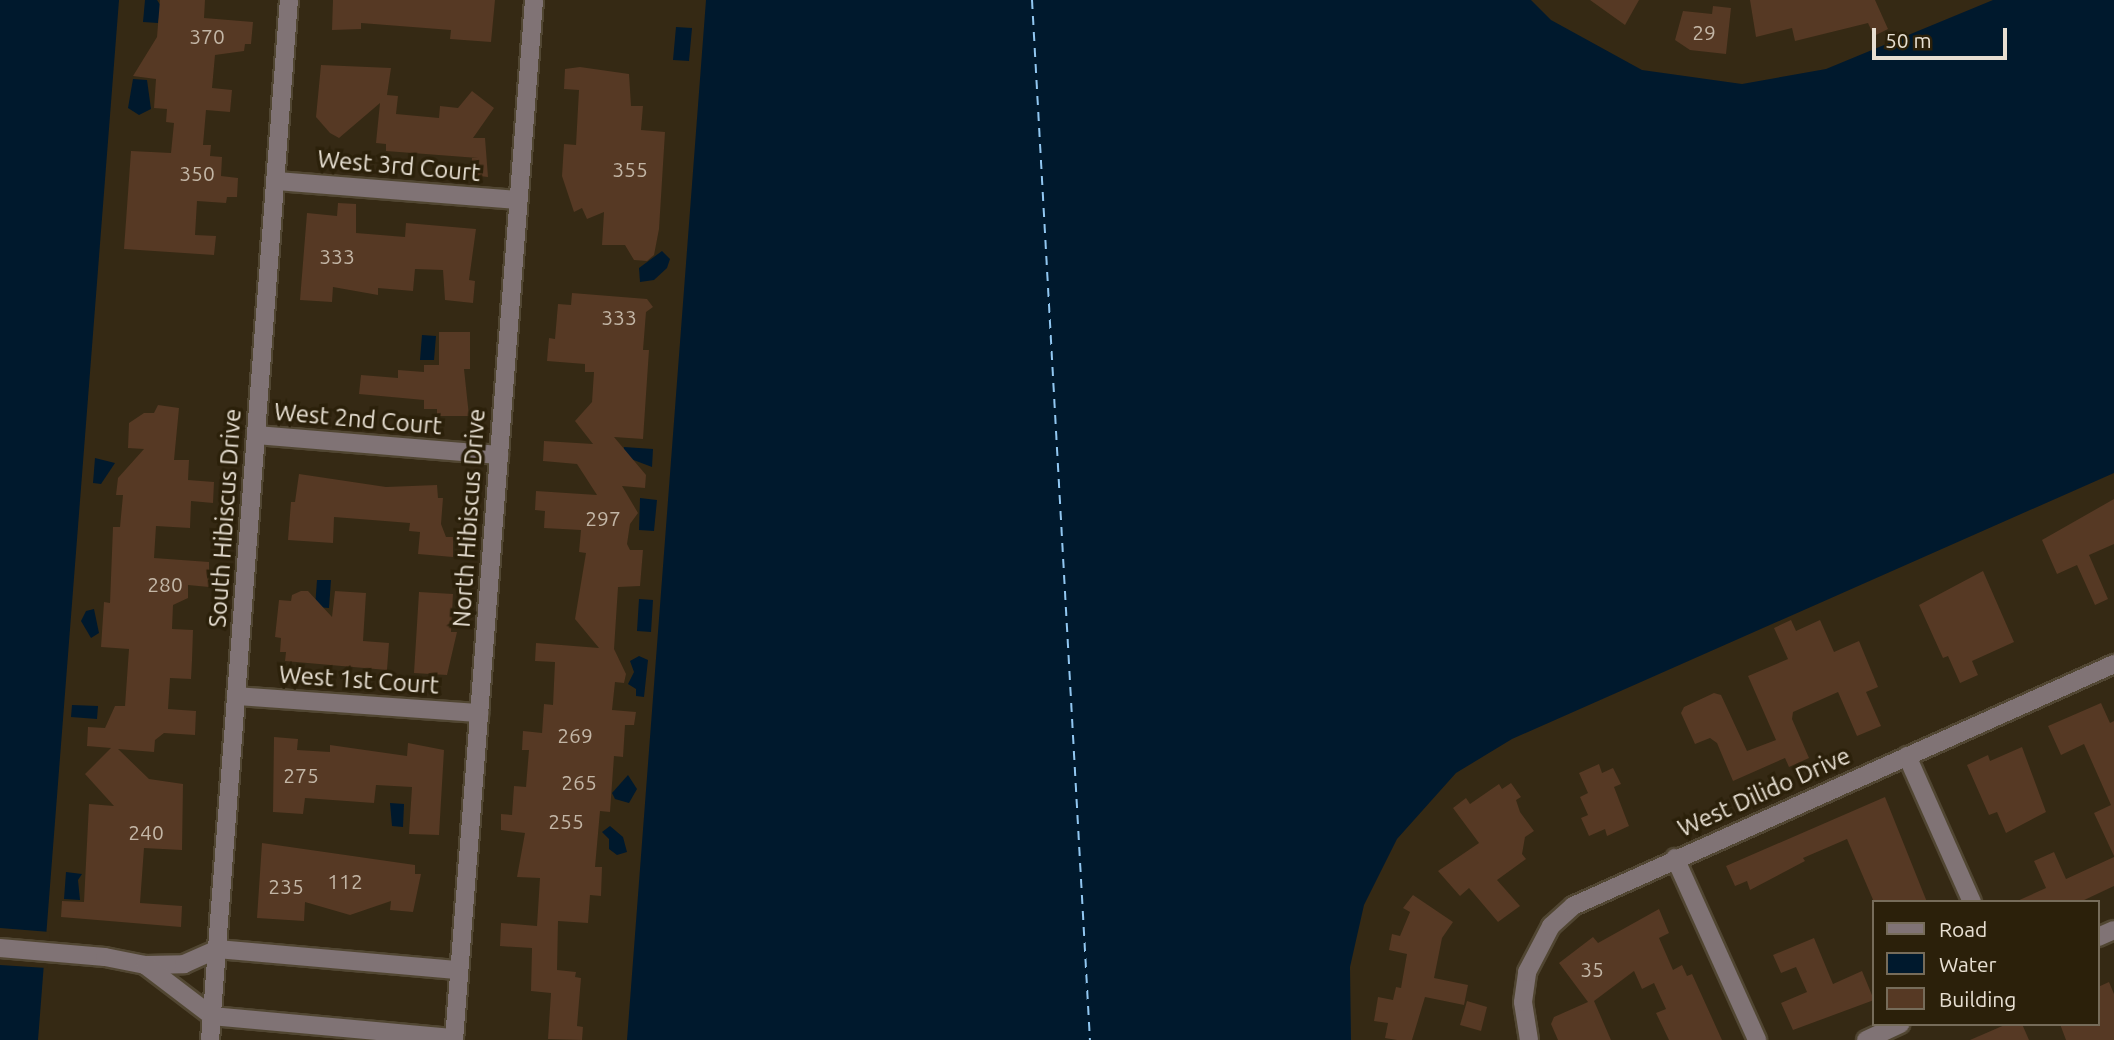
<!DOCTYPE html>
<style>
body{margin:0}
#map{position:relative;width:2114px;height:1040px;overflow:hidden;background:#352914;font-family:Ubuntu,sans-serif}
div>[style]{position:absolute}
.water>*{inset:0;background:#00192d}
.pier>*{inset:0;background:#352914}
.ferry>*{height:2px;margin-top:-1px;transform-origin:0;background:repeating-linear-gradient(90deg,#91c7f1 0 9px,transparent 0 16px)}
.building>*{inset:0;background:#563924}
.roads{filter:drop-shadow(2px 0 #514632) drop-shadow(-2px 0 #514632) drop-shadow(0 2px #514632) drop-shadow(0 -2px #514632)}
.minor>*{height:18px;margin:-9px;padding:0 9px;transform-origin:9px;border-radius:9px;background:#807375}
span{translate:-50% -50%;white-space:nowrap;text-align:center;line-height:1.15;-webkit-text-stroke:7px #2b200a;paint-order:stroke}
.number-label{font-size:21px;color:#c3b6a6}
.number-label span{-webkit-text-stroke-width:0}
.street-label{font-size:24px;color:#e7dfd2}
.legend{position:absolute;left:1872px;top:900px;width:228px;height:126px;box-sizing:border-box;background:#2b200a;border:2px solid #766c5a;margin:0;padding:9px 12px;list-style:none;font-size:21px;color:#e7dfd2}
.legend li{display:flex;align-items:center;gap:14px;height:35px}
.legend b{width:35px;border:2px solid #766c5a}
.scale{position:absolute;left:1872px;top:28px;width:135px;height:32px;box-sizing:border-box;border:4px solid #e7dfd2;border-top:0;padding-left:9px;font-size:21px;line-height:24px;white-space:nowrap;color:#e7dfd2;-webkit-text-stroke:5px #2b200a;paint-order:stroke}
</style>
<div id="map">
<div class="water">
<i style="clip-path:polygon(0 0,119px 0,38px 1040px,0 1040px)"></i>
<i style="clip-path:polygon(145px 0,157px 0,161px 6px,158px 23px,143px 22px)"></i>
<i style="clip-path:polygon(706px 0,1531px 0,1551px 20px,1642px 70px,1742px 84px,1826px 69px,1993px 0,2114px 0,2114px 473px,1512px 739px,1456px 773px,1397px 839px,1364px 905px,1350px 967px,1351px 1040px,627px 1040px)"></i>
<i style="clip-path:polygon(676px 27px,692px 28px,689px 61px,673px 60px)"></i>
<i style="clip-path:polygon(133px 79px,147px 80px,151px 109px,139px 115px,128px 108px)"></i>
<i style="clip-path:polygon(662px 251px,670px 259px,667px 268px,654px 280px,640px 282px,639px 268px)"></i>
<i style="clip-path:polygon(422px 335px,436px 336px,434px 360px,420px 360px)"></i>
<i style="clip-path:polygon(624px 447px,653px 449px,652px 467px,623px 456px)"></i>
<i style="clip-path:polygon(95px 458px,115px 463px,101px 484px,93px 483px)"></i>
<i style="clip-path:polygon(640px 498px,657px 500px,654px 531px,639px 530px)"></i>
<i style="clip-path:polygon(317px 580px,331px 580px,329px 608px,315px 607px)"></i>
<i style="clip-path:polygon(639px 599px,653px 600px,651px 632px,637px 631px)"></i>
<i style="clip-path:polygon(94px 609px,99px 633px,91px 638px,81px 621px,86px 611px)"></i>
<i style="clip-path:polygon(639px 656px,648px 660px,644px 697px,636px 696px,636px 689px,628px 684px,634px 672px,630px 661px)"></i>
<i style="clip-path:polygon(72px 705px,98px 706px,97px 719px,71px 717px)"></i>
<i style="clip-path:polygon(628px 775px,637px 789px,629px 803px,615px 799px,612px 793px)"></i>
<i style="clip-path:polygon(390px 803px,404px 804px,403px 827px,392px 826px)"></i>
<i style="clip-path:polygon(610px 826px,623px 837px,627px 852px,617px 855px,609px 849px,609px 839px,602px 832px)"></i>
<i style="clip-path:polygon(66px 872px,82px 874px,78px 880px,80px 900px,64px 899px)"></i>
</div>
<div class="pier">
<i style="clip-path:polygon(0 928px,50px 932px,47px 968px,0 965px)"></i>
</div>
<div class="ferry">
<i style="left:1032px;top:0;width:1042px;rotate:86.81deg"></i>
</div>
<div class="building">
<i style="clip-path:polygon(160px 0,205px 0,204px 18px,253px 22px,251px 44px,245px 44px,244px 51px,215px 55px,212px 88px,232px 90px,230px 112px,206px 110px,203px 145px,211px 145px,210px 156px,222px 157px,221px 176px,238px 178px,237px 197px,227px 197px,226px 203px,197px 201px,195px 235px,216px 236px,214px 255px,124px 249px,131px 151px,171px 153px,174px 123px,166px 122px,167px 109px,154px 108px,156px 79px,133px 76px,157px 37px)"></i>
<i style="clip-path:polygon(333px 0,495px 0,491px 42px,450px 39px,451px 30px,361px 23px,361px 29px,332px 30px)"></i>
<i style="clip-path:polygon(1590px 0,1639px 0,1625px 25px)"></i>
<i style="clip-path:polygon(1750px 0,1875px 0,1888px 29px,1874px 36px,1868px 23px,1795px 41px,1792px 28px,1756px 37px)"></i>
<i style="clip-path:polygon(1713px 6px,1731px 8px,1726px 54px,1690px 50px,1675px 40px,1683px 11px,1712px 14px)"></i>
<i style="clip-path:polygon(321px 65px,391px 68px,387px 95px,398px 96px,396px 114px,439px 118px,440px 106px,458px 108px,472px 91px,494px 108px,473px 138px,485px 138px,488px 177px,471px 175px,472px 158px,478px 158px,386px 151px,386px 144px,376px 143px,380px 103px,339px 138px,330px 133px,316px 117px)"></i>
<i style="clip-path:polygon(580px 67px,629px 74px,631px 106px,643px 106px,641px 130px,665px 132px,659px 229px,654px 255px,647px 261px,634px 260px,625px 245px,602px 245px,604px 212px,587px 219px,582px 208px,574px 212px,562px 176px,564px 144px,576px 145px,579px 90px,564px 89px,565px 69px)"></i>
<i style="clip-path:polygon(338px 203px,356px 204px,356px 233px,405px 237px,406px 223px,476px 229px,469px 280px,475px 281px,473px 303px,445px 300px,443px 270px,415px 269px,413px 291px,378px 288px,378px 295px,333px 287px,332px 302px,300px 300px,307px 213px,337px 216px)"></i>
<i style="clip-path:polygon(572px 293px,647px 299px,653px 307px,646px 312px,643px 350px,649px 350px,643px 439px,614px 437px,646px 475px,645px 488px,622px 486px,638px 513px,630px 524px,627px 544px,630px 550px,643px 550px,640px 586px,618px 587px,614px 649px,626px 674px,624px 683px,615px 682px,612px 710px,636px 712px,634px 725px,625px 725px,623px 757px,614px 756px,610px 812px,600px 811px,595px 867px,602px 867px,601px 896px,590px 895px,588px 923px,558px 921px,557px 970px,576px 972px,575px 977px,581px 978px,577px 1026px,583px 1027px,582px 1040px,548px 1039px,551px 993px,531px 991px,532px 948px,500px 946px,501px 923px,537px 926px,540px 878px,517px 877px,525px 833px,501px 830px,501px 814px,512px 815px,514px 786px,526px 787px,529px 750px,522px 750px,523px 731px,542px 733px,544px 704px,553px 705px,555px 662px,535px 661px,536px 643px,599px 648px,575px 619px,586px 553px,579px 552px,581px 530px,544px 528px,545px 511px,535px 510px,536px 491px,597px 495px,577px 464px,543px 461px,544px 441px,593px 444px,575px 421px,592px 402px,594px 372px,585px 372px,585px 364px,547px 361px,549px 338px,555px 339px,558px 304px,571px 305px)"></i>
<i style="clip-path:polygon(439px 332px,470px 332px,470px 369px,464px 369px,469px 416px,437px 416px,437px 409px,424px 409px,424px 400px,359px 394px,361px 375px,398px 378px,398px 370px,424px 372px,424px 365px,439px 365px)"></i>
<i style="clip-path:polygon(158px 405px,179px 408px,174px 460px,189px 460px,188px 480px,214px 482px,213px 503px,191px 501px,190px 528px,156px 526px,154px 558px,209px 562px,209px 587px,188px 585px,188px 598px,173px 605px,172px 629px,193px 630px,192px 660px,191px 679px,170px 678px,168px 709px,196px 711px,195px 735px,164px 733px,155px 740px,154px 752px,118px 749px,149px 779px,183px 784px,182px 850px,144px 848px,140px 903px,182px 906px,181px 927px,61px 917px,62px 901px,84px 902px,89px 804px,114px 806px,85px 774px,111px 748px,87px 746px,88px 727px,105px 728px,115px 706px,125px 706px,129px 649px,101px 647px,104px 602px,110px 603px,113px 527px,120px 527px,123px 495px,116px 495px,118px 478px,144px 449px,128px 448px,129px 423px,144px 413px,154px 413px)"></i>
<i style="clip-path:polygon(299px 474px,386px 487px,437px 485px,438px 498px,443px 498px,441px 524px,446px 537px,453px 537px,453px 557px,418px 554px,420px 532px,409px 531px,410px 523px,334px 517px,333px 543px,288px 540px,291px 502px,295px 502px)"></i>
<i style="clip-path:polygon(2114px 499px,2114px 544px,2089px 555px,2108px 599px,2095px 605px,2077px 565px,2057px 574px,2042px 540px)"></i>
<i style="clip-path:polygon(1983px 571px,2014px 642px,1972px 661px,1978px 675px,1960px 683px,1948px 656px,1943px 658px,1919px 605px)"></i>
<i style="clip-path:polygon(301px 591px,308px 591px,332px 617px,335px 591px,366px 593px,363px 641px,389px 643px,387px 670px,285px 661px,286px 652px,280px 652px,281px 638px,275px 637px,279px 600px,291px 601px,292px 595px)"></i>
<i style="clip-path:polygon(419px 592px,453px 594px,451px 632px,457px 632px,447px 675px,414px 673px)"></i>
<i style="clip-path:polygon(1791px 620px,1796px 631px,1820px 620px,1834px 652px,1859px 641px,1878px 687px,1866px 692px,1881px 726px,1857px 736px,1838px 692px,1793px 712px,1792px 719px,1809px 758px,1789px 767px,1785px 758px,1733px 781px,1717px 743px,1710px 738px,1695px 744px,1681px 713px,1684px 707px,1714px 693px,1721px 695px,1747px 751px,1776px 740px,1748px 676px,1788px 659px,1774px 628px)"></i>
<i style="clip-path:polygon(2101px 703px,2110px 723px,2114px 721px,2114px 856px,2094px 813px,2111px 805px,2084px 744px,2061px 755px,2048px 726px)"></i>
<i style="clip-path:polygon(274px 737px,298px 739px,297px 750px,330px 752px,330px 745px,407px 756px,408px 743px,444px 750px,439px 835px,409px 834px,412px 787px,376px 785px,374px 803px,305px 798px,303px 814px,273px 812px)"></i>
<i style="clip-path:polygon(2022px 747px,2046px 812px,2006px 833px,1997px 812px,1989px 815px,1967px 765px,1988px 755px,1990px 761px)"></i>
<i style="clip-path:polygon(1599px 764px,1602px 773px,1613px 768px,1621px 784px,1614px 787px,1629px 826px,1607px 836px,1605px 829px,1589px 836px,1581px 818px,1588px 815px,1580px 797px,1588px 793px,1579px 773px)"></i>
<i style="clip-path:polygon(1511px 783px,1521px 797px,1516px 800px,1520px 812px,1534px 831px,1525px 837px,1522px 854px,1526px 859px,1497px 880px,1520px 906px,1498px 922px,1469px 888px,1460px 896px,1438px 871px,1479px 843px,1453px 808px,1466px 798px,1470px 804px,1499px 784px,1502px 789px)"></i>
<i style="clip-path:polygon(1885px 797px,1927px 902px,1874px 902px,1847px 839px,1803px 858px,1805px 861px,1750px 890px,1747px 881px,1735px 886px,1726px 866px)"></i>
<i style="clip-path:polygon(262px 843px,415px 865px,415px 874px,421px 874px,413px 912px,390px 910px,391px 901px,350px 915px,305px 902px,304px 921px,257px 918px)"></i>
<i style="clip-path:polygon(2054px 852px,2066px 879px,2114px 857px,2114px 886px,2080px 902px,2015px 902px,2046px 888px,2034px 861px)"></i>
<i style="clip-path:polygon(1413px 895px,1453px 922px,1442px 938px,1434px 978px,1468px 985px,1464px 1005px,1425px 997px,1412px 1040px,1397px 1040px,1385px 1038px,1388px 1023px,1374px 1021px,1378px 997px,1393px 1000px,1396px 987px,1401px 988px,1407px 954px,1389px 950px,1392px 934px,1400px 936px,1410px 912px,1403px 908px)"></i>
<i style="clip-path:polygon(1659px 909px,1669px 933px,1659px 938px,1673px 970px,1682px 965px,1687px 976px,1692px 974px,1722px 1040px,1669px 1040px,1656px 1013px,1666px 1009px,1654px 983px,1642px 989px,1634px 971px,1594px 1001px,1611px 1040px,1558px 1040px,1551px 1024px,1554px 1017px,1588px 1002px,1559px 963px,1593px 937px,1598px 943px)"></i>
<i style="clip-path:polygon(1814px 938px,1833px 984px,1862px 971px,1874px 1000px,1793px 1030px,1781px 1003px,1807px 992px,1796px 967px,1781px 973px,1773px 955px)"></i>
<i style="clip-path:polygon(2109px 982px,2114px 994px,2114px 1040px,2066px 1040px,2060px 1024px,2098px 1024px,2098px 987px)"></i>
<i style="clip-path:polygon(1467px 1001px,1487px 1007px,1481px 1031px,1460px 1025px)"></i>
<i style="clip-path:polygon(2007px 1024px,2022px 1024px,2029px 1040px,1970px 1040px)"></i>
</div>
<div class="roads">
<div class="minor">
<i style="left:276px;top:181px;width:243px;rotate:4.5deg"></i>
<i style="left:256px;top:435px;width:244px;rotate:4.7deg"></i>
<i style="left:236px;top:696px;width:244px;rotate:4deg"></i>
<i style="left:1907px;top:756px;width:160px;rotate:66deg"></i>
<i style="left:1675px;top:858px;width:200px;rotate:65.7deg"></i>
<i style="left:2098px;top:937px;width:17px;rotate:-24deg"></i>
<i style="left:0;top:948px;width:105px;rotate:4.9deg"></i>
<i style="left:105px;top:957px;width:41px;rotate:11.3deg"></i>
<i style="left:145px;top:965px;width:39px;rotate:-1deg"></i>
<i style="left:184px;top:964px;width:36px;rotate:-24deg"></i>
<i style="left:217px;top:949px;width:243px;rotate:5deg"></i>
<i style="left:145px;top:965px;width:84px;rotate:37.3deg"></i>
<i style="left:212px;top:1016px;width:243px;rotate:5.2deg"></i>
<i style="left:210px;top:1040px;width:1043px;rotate:-85.66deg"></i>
<i style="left:454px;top:1040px;width:1043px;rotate:-85.6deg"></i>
<i style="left:1529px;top:1040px;width:38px;rotate:-99deg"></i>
<i style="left:1523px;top:1002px;width:30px;rotate:-82deg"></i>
<i style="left:1527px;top:972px;width:52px;rotate:-62.4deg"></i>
<i style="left:1551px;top:926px;width:30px;rotate:-42deg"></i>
<i style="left:1573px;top:906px;width:593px;rotate:-24.1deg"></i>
<i style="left:1866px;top:1040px;width:38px;rotate:-25deg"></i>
</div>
</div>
<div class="number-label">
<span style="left:1704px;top:32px">29</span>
<span style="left:207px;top:36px">370</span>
<span style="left:630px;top:169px">355</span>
<span style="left:197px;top:173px">350</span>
<span style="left:337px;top:256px">333</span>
<span style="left:619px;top:317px">333</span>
<span style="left:603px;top:518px">297</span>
<span style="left:165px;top:584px">280</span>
<span style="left:575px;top:735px">269</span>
<span style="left:301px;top:775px">275</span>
<span style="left:579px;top:782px">265</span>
<span style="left:566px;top:821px">255</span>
<span style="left:146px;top:832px">240</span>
<span style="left:345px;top:881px">112</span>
<span style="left:286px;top:886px">235</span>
<span style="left:1592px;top:969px">35</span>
</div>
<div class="street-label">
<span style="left:399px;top:166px;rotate:5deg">West 3rd Court</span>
<span style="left:358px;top:419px;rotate:5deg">West 2nd Court</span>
<span style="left:225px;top:518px;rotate:-86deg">South Hibiscus Drive</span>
<span style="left:469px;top:518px;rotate:-86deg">North Hibiscus Drive</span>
<span style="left:359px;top:680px;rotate:4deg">West 1st Court</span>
<span style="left:1764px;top:792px;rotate:-24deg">West Dilido Drive</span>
</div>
<ul class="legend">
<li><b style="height:9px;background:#807375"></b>Road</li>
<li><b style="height:19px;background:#00192d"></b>Water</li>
<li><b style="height:19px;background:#563924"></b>Building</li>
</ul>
<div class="scale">50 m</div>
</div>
